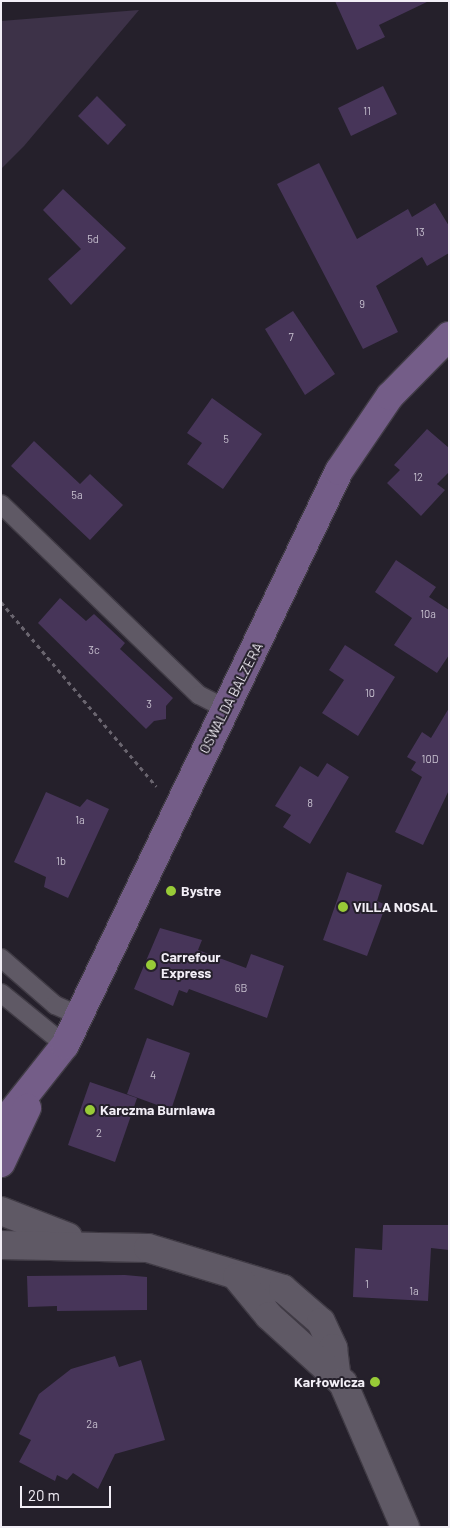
<!DOCTYPE html>
<meta charset="utf-8">
<style>
body{margin:0}
#map{position:relative;width:450px;height:1528px;overflow:hidden;background:#25202b;font-family:Barlow,sans-serif}
div>[style]{position:absolute}
.green>*{inset:0;background:#3d3248}
.building>*{inset:0;background:#473559}
.path>*{height:3px;margin-top:-1.5px;transform-origin:0;background:repeating-linear-gradient(90deg,#6a656f 0 4px,transparent 0 8px)}
.roads{filter:drop-shadow(1px 0 #403b45) drop-shadow(-1px 0 #403b45) drop-shadow(0 1px #403b45) drop-shadow(0 -1px #403b45)}
.lane>*{height:18px;margin:-9px;padding:0 9px;transform-origin:9px;border-radius:9px;background:#5f5965}
.street>*{height:28px;margin:-14px;padding:0 14px;transform-origin:14px;border-radius:14px;background:#5f5965}
.secondary>*{height:28px;margin:-14px;padding:0 14px;transform-origin:14px;border-radius:14px;background:#745d88}
.dots>*{width:14px;height:14px;translate:-50% -50%;box-sizing:border-box;border:2px solid #25202b;border-radius:50%}
span{translate:-50% -50%;white-space:nowrap;text-align:center;line-height:1.15;-webkit-text-stroke:4px #25202b;paint-order:stroke}
.number-label{font-size:11px;color:#c7c0cf}
.number-label span{-webkit-text-stroke-width:0}
.street-label{font-size:14px;color:#f2eef6}
.poi-label{font-size:14px;color:#f2eef6;font-weight:700}
.left{translate:0 -50%;text-align:left}
.right{translate:-100% -50%;text-align:right}
.frame{position:absolute;inset:0;border:2px solid #f2eef6;pointer-events:none}
.scale{position:absolute;left:20px;top:1486px;width:91px;height:22px;box-sizing:border-box;border:2px solid #f2eef6;border-top:0;padding-left:6px;font-size:15px;line-height:18px;white-space:nowrap;color:#f2eef6;-webkit-text-stroke:4px #25202b;paint-order:stroke}
</style>
<div id="map">
<div class="green">
<i style="clip-path:polygon(139px 10px,24px 146px,1px 169px,1px 21px)"></i>
</div>
<div class="building">
<i style="clip-path:polygon(335px 1px,429px 1px,379px 25px,385px 37px,357px 50px)"></i>
<i style="clip-path:polygon(383px 86px,397px 114px,351px 136px,338px 108px)"></i>
<i style="clip-path:polygon(97px 96px,126px 125px,108px 145px,78px 116px)"></i>
<i style="clip-path:polygon(319px 163px,357px 239px,408px 209px,412px 217px,435px 203px,449px 226px,449px 253px,427px 266px,422px 257px,376px 286px,398px 332px,363px 349px,277px 184px)"></i>
<i style="clip-path:polygon(63px 189px,126px 248px,71px 305px,48px 279px,81px 249px,43px 210px)"></i>
<i style="clip-path:polygon(293px 311px,335px 374px,305px 395px,265px 329px)"></i>
<i style="clip-path:polygon(212px 398px,262px 434px,223px 489px,187px 464px,202px 443px,187px 433px)"></i>
<i style="clip-path:polygon(427px 429px,449px 448px,449px 472px,437px 484px,445px 490px,421px 516px,387px 483px,400px 470px,394px 465px)"></i>
<i style="clip-path:polygon(34px 441px,80px 484px,90px 474px,123px 505px,90px 540px,11px 466px)"></i>
<i style="clip-path:polygon(396px 560px,436px 587px,429px 597px,449px 610px,449px 655px,437px 673px,394px 645px,412px 618px,375px 592px)"></i>
<i style="clip-path:polygon(60px 598px,86px 621px,94px 614px,125px 643px,120px 649px,173px 698px,166px 706px,166px 719px,154px 721px,146px 729px,38px 623px)"></i>
<i style="clip-path:polygon(345px 645px,395px 677px,358px 736px,322px 713px,344px 680px,329px 670px)"></i>
<i style="clip-path:polygon(449px 708px,449px 790px,423px 845px,395px 832px,422px 777px,411px 770px,416px 762px,407px 757px,422px 732px,431px 738px)"></i>
<i style="clip-path:polygon(327px 763px,349px 777px,310px 844px,283px 827px,291px 815px,275px 806px,300px 766px,318px 777px)"></i>
<i style="clip-path:polygon(46px 792px,80px 807px,87px 799px,109px 809px,68px 898px,44px 887px,46px 877px,14px 862px)"></i>
<i style="clip-path:polygon(347px 872px,382px 885px,377px 901px,386px 905px,367px 956px,323px 940px)"></i>
<i style="clip-path:polygon(160px 928px,202px 940px,198px 950px,246px 968px,251px 954px,284px 966px,267px 1018px,189px 989px,187px 993px,179px 990px,173px 1006px,134px 989px)"></i>
<i style="clip-path:polygon(147px 1038px,190px 1053px,171px 1110px,127px 1094px)"></i>
<i style="clip-path:polygon(90px 1082px,137px 1098px,115px 1162px,68px 1145px)"></i>
<i style="clip-path:polygon(383px 1225px,449px 1225px,449px 1250px,431px 1248px,428px 1301px,353px 1297px,355px 1248px,382px 1250px)"></i>
<i style="clip-path:polygon(125px 1275px,147px 1277px,147px 1310px,57px 1311px,57px 1306px,28px 1307px,27px 1276px)"></i>
<i style="clip-path:polygon(115px 1356px,119px 1367px,141px 1360px,165px 1440px,115px 1454px,98px 1489px,73px 1473px,67px 1480px,57px 1475px,55px 1481px,19px 1462px,31px 1440px,19px 1434px,39px 1394px,71px 1369px)"></i>
</div>
<div class="path">
<i style="left:1px;top:602px;width:241px;rotate:49.9deg"></i>
</div>
<div class="roads">
<div class="lane">
<i style="left:1px;top:504px;width:275px;rotate:44deg"></i>
<i style="left:199px;top:695px;width:30px;rotate:27deg"></i>
<i style="left:1px;top:958px;width:72px;rotate:41deg"></i>
<i style="left:55px;top:1005px;width:27px;rotate:24deg"></i>
<i style="left:1px;top:993px;width:82px;rotate:39.1deg"></i>
</div>
<div class="street">
<i style="left:1px;top:1211px;width:72px;rotate:21.2deg"></i>
<i style="left:1px;top:1245px;width:147px;rotate:1.2deg"></i>
<i style="left:148px;top:1248px;width:141px;rotate:16.9deg"></i>
<i style="left:283px;top:1289px;width:50px;rotate:41deg"></i>
<i style="left:321px;top:1322px;width:29px;rotate:65deg"></i>
<i style="left:333px;top:1348px;width:24px;rotate:83deg"></i>
<i style="left:237px;top:1277px;width:50px;rotate:50.6deg"></i>
<i style="left:269px;top:1316px;width:100px;rotate:42.2deg"></i>
<i style="left:343px;top:1383px;width:157px;rotate:66.7deg"></i>
</div>
<div class="secondary">
<i style="left:1px;top:1126px;width:103px;rotate:-51.7deg"></i>
<i style="left:65px;top:1045px;width:636px;rotate:-64.48deg"></i>
<i style="left:339px;top:471px;width:91px;rotate:-55.8deg"></i>
<i style="left:390px;top:396px;width:84px;rotate:-45.5deg"></i>
<i style="left:1px;top:1163px;width:61px;rotate:-64.7deg"></i>
</div>
</div>
<div class="dots">
<i style="left:171px;top:891px;background:#98cb37"></i>
<i style="left:343px;top:907px;background:#98cb37"></i>
<i style="left:151px;top:965px;background:#98cb37"></i>
<i style="left:90px;top:1110px;background:#98cb37"></i>
<i style="left:375px;top:1382px;background:#98cb37"></i>
</div>
<div class="number-label">
<span style="left:367px;top:111px">11</span>
<span style="left:420px;top:232px">13</span>
<span style="left:93px;top:239px">5d</span>
<span style="left:362px;top:304px">9</span>
<span style="left:291px;top:337px">7</span>
<span style="left:226px;top:439px">5</span>
<span style="left:418px;top:477px">12</span>
<span style="left:77px;top:495px">5a</span>
<span style="left:428px;top:614px">10a</span>
<span style="left:94px;top:650px">3c</span>
<span style="left:370px;top:693px">10</span>
<span style="left:149px;top:704px">3</span>
<span style="left:430px;top:759px">10D</span>
<span style="left:310px;top:803px">8</span>
<span style="left:80px;top:820px">1a</span>
<span style="left:61px;top:861px">1b</span>
<span style="left:241px;top:988px">6B</span>
<span style="left:153px;top:1075px">4</span>
<span style="left:99px;top:1133px">2</span>
<span style="left:367px;top:1284px">1</span>
<span style="left:414px;top:1291px">1a</span>
<span style="left:92px;top:1424px">2a</span>
</div>
<div class="street-label">
<span style="left:231px;top:698px;rotate:-63deg">OSWALDA BALZERA</span>
</div>
<div class="poi-label">
<span class="left" style="left:181px;top:891px">Bystre</span>
<span class="left" style="left:353px;top:907px">VILLA NOSAL</span>
<span class="left" style="left:161px;top:965px">Carrefour<br>Express</span>
<span class="left" style="left:100px;top:1110px">Karczma Burniawa</span>
<span class="right" style="left:365px;top:1382px">Karłowicza</span>
</div>
<div class="frame"></div>
<div class="scale">20 m</div>
</div>
